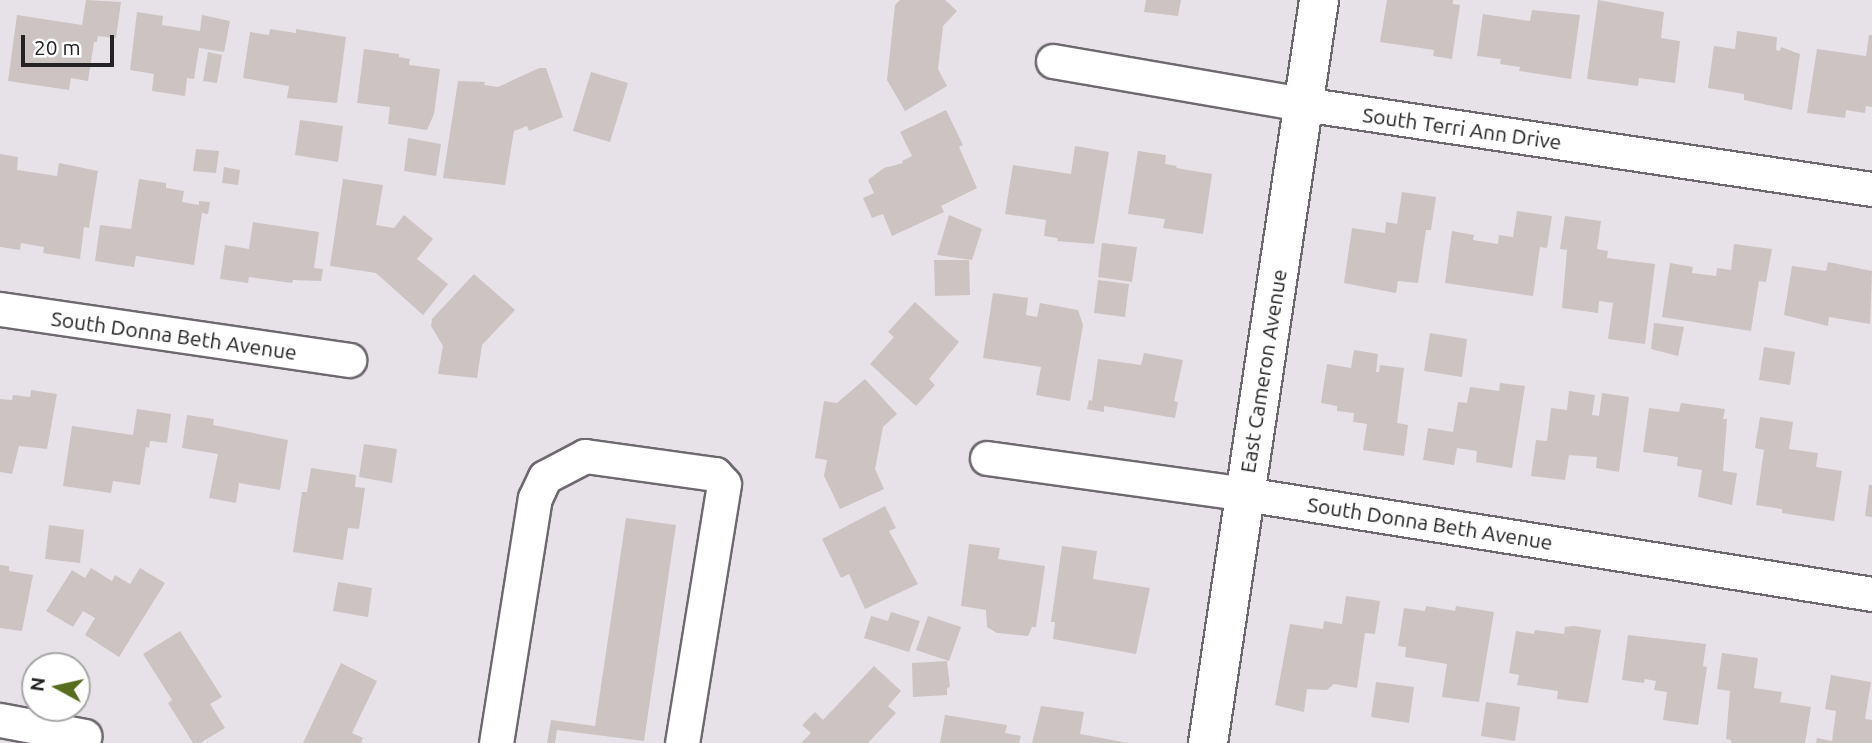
<!DOCTYPE html>
<style>
body{margin:0}
#map{position:relative;width:1872px;height:743px;overflow:hidden;background:#e6e2e7;font-family:Ubuntu,sans-serif}
div>[style]{position:absolute}
.building>*{inset:0;background:#cbc4c3}
.roads{filter:drop-shadow(2px 0 #6d696e) drop-shadow(-2px 0 #6d696e) drop-shadow(0 2px #6d696e) drop-shadow(0 -2px #6d696e)}
.minor>*{height:33px;margin:-16.5px;padding:0 16.5px;transform-origin:16.5px;border-radius:16.5px;background:#fff}
.major>*{height:38px;margin:-19px;padding:0 19px;transform-origin:19px;border-radius:19px;background:#fff}
span{translate:-50% -50%;white-space:nowrap;text-align:center;line-height:1.15;-webkit-text-stroke:7px #fff;paint-order:stroke}
.street-label{font-size:21px;color:#232224}
.north{position:absolute;left:21px;top:652px;width:70px;height:70px;box-sizing:border-box;background:#fff;border:2px solid #a7a7a7;border-radius:50%;rotate:278deg;font-size:19px;font-weight:700;line-height:28px;text-align:center;color:#232224}
.north::after{content:'';display:block;margin:auto;width:24px;height:32px;background:#576d1d;clip-path:polygon(50% 0,100% 100%,50% 72%,0 100%)}
.scale{position:absolute;left:21px;top:35px;width:93px;height:32px;box-sizing:border-box;border:4px solid #232224;border-top:0;padding-left:9px;font-size:21px;line-height:24px;white-space:nowrap;color:#232224;-webkit-text-stroke:5px #fff;paint-order:stroke}
</style>
<div id="map">
<div class="building">
<i style="clip-path:polygon(86px 0,121px 2px,116px 38px,98px 36px,97px 42px,94px 42px,88px 81px,71px 78px,69px 90px,8px 81px,17px 15px,82px 25px)"></i>
<i style="clip-path:polygon(900px 0,945px 0,957px 11px,943px 26px,938px 69px,947px 86px,905px 111px,887px 80px,895px 5px)"></i>
<i style="clip-path:polygon(1146px 0,1181px 0,1178px 16px,1144px 12px)"></i>
<i style="clip-path:polygon(1387px 0,1453px 0,1453px 4px,1460px 5px,1452px 59px,1433px 56px,1434px 50px,1380px 42px)"></i>
<i style="clip-path:polygon(1598px 0,1664px 12px,1661px 38px,1680px 41px,1675px 83px,1639px 78px,1638px 86px,1587px 79px)"></i>
<i style="clip-path:polygon(1532px 10px,1580px 15px,1571px 79px,1519px 71px,1520px 67px,1500px 64px,1501px 59px,1477px 56px,1483px 14px,1530px 21px)"></i>
<i style="clip-path:polygon(137px 12px,163px 16px,162px 25px,200px 31px,202px 15px,230px 21px,224px 52px,199px 48px,194px 79px,187px 78px,185px 96px,152px 91px,154px 74px,130px 70px)"></i>
<i style="clip-path:polygon(270px 29px,296px 33px,296px 29px,346px 37px,337px 103px,287px 98px,289px 86px,243px 78px,250px 32px,269px 35px)"></i>
<i style="clip-path:polygon(1737px 31px,1777px 37px,1776px 50px,1780px 51px,1781px 47px,1800px 54px,1792px 110px,1744px 100px,1744px 94px,1708px 88px,1714px 46px,1735px 49px)"></i>
<i style="clip-path:polygon(1869px 35px,1872px 35px,1872px 107px,1866px 106px,1865px 113px,1846px 110px,1845px 118px,1807px 113px,1817px 49px,1866px 56px)"></i>
<i style="clip-path:polygon(364px 49px,399px 54px,399px 57px,410px 59px,409px 65px,440px 69px,434px 114px,427px 130px,388px 124px,390px 107px,357px 103px)"></i>
<i style="clip-path:polygon(208px 52px,222px 55px,217px 83px,203px 81px)"></i>
<i style="clip-path:polygon(539px 68px,546px 68px,563px 117px,529px 131px,527px 126px,514px 131px,505px 185px,443px 178px,458px 81px,485px 82px,484px 85px,498px 87px)"></i>
<i style="clip-path:polygon(591px 72px,628px 83px,610px 142px,573px 131px)"></i>
<i style="clip-path:polygon(946px 110px,963px 145px,959px 147px,977px 188px,941px 206px,944px 212px,892px 236px,883px 214px,872px 218px,863px 198px,874px 193px,868px 180px,884px 168px,903px 163px,902px 161px,912px 156px,900px 132px)"></i>
<i style="clip-path:polygon(300px 120px,343px 126px,338px 162px,295px 155px)"></i>
<i style="clip-path:polygon(408px 138px,441px 144px,436px 176px,404px 171px)"></i>
<i style="clip-path:polygon(1075px 146px,1109px 152px,1094px 244px,1057px 241px,1058px 238px,1044px 236px,1046px 220px,1005px 214px,1013px 165px,1071px 174px)"></i>
<i style="clip-path:polygon(196px 149px,219px 151px,216px 173px,193px 171px)"></i>
<i style="clip-path:polygon(1138px 151px,1166px 155px,1165px 164px,1177px 166px,1176px 168px,1212px 174px,1203px 234px,1163px 228px,1165px 219px,1128px 214px)"></i>
<i style="clip-path:polygon(0 154px,18px 157px,17px 170px,57px 176px,59px 163px,98px 171px,89px 228px,84px 227px,80px 259px,43px 253px,44px 247px,21px 243px,20px 250px,0 247px)"></i>
<i style="clip-path:polygon(224px 167px,240px 170px,238px 185px,222px 183px)"></i>
<i style="clip-path:polygon(139px 179px,166px 183px,166px 188px,184px 191px,182px 202px,199px 205px,199px 201px,210px 202px,208px 214px,202px 213px,194px 265px,136px 256px,134px 267px,95px 261px,100px 225px,131px 229px)"></i>
<i style="clip-path:polygon(343px 179px,383px 185px,376px 225px,394px 228px,404px 215px,433px 239px,417px 259px,448px 284px,423px 315px,376px 273px,330px 266px)"></i>
<i style="clip-path:polygon(1402px 192px,1436px 197px,1431px 230px,1426px 230px,1418px 283px,1398px 281px,1396px 293px,1344px 283px,1352px 228px,1385px 233px,1386px 222px,1397px 224px)"></i>
<i style="clip-path:polygon(1517px 211px,1552px 216px,1547px 248px,1540px 247px,1533px 296px,1445px 283px,1452px 231px,1474px 235px,1473px 240px,1498px 244px,1499px 235px,1513px 237px)"></i>
<i style="clip-path:polygon(949px 215px,982px 229px,972px 260px,937px 255px)"></i>
<i style="clip-path:polygon(1565px 216px,1601px 221px,1597px 249px,1608px 251px,1607px 258px,1655px 264px,1645px 344px,1608px 339px,1613px 303px,1599px 301px,1598px 313px,1562px 308px,1567px 250px,1560px 249px)"></i>
<i style="clip-path:polygon(253px 222px,319px 232px,314px 268px,323px 269px,321px 281px,293px 280px,292px 283px,249px 277px,248px 283px,220px 279px,225px 245px,249px 249px)"></i>
<i style="clip-path:polygon(1102px 243px,1137px 247px,1132px 282px,1098px 277px)"></i>
<i style="clip-path:polygon(1734px 244px,1772px 249px,1766px 282px,1759px 281px,1751px 331px,1662px 317px,1670px 263px,1693px 267px,1692px 273px,1716px 276px,1717px 268px,1731px 270px)"></i>
<i style="clip-path:polygon(934px 260px,969px 260px,970px 295px,935px 296px)"></i>
<i style="clip-path:polygon(1828px 262px,1872px 271px,1870px 324px,1829px 317px,1828px 326px,1784px 315px,1792px 266px,1826px 271px)"></i>
<i style="clip-path:polygon(474px 274px,515px 310px,482px 345px,477px 378px,438px 374px,443px 346px,431px 326px,432px 319px)"></i>
<i style="clip-path:polygon(1098px 280px,1129px 284px,1125px 317px,1094px 313px)"></i>
<i style="clip-path:polygon(993px 293px,1028px 298px,1026px 315px,1037px 317px,1040px 303px,1078px 310px,1083px 325px,1070px 401px,1036px 395px,1041px 367px,983px 358px)"></i>
<i style="clip-path:polygon(915px 302px,959px 342px,929px 379px,935px 385px,916px 406px,870px 364px,894px 337px,888px 332px)"></i>
<i style="clip-path:polygon(1654px 323px,1684px 327px,1678px 356px,1651px 349px)"></i>
<i style="clip-path:polygon(1430px 333px,1467px 339px,1462px 377px,1424px 371px)"></i>
<i style="clip-path:polygon(1764px 347px,1795px 352px,1790px 385px,1759px 380px)"></i>
<i style="clip-path:polygon(1354px 350px,1378px 354px,1376px 372px,1379px 372px,1380px 365px,1404px 368px,1397px 423px,1408px 425px,1404px 456px,1363px 450px,1367px 424px,1353px 422px,1354px 413px,1337px 411px,1337px 406px,1321px 403px,1327px 364px,1351px 368px)"></i>
<i style="clip-path:polygon(1144px 353px,1183px 360px,1174px 401px,1178px 402px,1175px 418px,1104px 406px,1104px 412px,1087px 409px,1089px 400px,1092px 401px,1098px 359px,1141px 365px)"></i>
<i style="clip-path:polygon(865px 379px,897px 414px,883px 427px,875px 469px,884px 489px,840px 509px,824px 476px,827px 460px,815px 458px,824px 401px,837px 403px)"></i>
<i style="clip-path:polygon(1500px 383px,1525px 386px,1512px 468px,1476px 462px,1477px 451px,1457px 448px,1454px 465px,1423px 460px,1428px 428px,1453px 432px,1458px 402px,1467px 403px,1470px 387px,1499px 391px)"></i>
<i style="clip-path:polygon(31px 390px,57px 394px,47px 449px,19px 446px,12px 474px,0 472px,0 399px,12px 400px,13px 395px,30px 397px)"></i>
<i style="clip-path:polygon(1569px 391px,1595px 395px,1592px 415px,1599px 416px,1602px 393px,1629px 397px,1619px 472px,1596px 468px,1597px 457px,1569px 455px,1565px 480px,1531px 476px,1536px 440px,1547px 441px,1551px 408px,1567px 410px)"></i>
<i style="clip-path:polygon(1681px 403px,1725px 409px,1723px 419px,1727px 419px,1723px 471px,1737px 473px,1732px 505px,1698px 497px,1702px 470px,1677px 466px,1678px 457px,1643px 452px,1649px 408px,1679px 412px)"></i>
<i style="clip-path:polygon(137px 409px,171px 414px,167px 443px,150px 441px,149px 448px,146px 447px,140px 485px,113px 481px,111px 493px,63px 486px,72px 426px,133px 435px)"></i>
<i style="clip-path:polygon(187px 415px,214px 419px,213px 425px,288px 440px,280px 490px,239px 483px,236px 503px,209px 498px,218px 454px,182px 448px)"></i>
<i style="clip-path:polygon(1760px 417px,1793px 422px,1789px 449px,1818px 453px,1816px 467px,1842px 471px,1834px 521px,1782px 513px,1782px 509px,1756px 505px,1764px 450px,1755px 448px)"></i>
<i style="clip-path:polygon(364px 444px,397px 449px,392px 483px,359px 477px)"></i>
<i style="clip-path:polygon(311px 468px,356px 475px,355px 487px,365px 488px,359px 529px,348px 528px,343px 560px,293px 552px,302px 492px,307px 492px)"></i>
<i style="clip-path:polygon(1869px 485px,1872px 485px,1872px 517px,1865px 516px)"></i>
<i style="clip-path:polygon(885px 506px,896px 528px,889px 531px,918px 584px,865px 609px,849px 574px,841px 578px,822px 539px)"></i>
<i style="clip-path:polygon(626px 518px,676px 525px,644px 741px,557px 730px,555px 743px,547px 743px,551px 720px,595px 726px)"></i>
<i style="clip-path:polygon(49px 525px,84px 530px,80px 563px,45px 559px)"></i>
<i style="clip-path:polygon(969px 544px,1000px 548px,998px 559px,1045px 566px,1036px 627px,1032px 627px,1028px 636px,997px 633px,987px 627px,986px 610px,961px 606px)"></i>
<i style="clip-path:polygon(1062px 546px,1097px 551px,1093px 579px,1150px 588px,1136px 654px,1053px 639px,1055px 622px,1051px 622px)"></i>
<i style="clip-path:polygon(0 565px,9px 566px,9px 571px,33px 575px,22px 631px,0 628px)"></i>
<i style="clip-path:polygon(91px 568px,112px 581px,115px 575px,130px 584px,140px 568px,165px 583px,119px 657px,85px 635px,95px 618px,83px 611px,73px 627px,46px 611px,72px 570px,85px 578px)"></i>
<i style="clip-path:polygon(338px 582px,372px 588px,368px 617px,333px 611px)"></i>
<i style="clip-path:polygon(1346px 596px,1380px 601px,1375px 634px,1365px 633px,1357px 688px,1334px 684px,1327px 690px,1307px 689px,1304px 712px,1275px 705px,1290px 624px,1323px 629px,1324px 621px,1342px 624px)"></i>
<i style="clip-path:polygon(1426px 606px,1455px 611px,1456px 606px,1494px 612px,1479px 702px,1442px 697px,1447px 664px,1405px 657px,1406px 647px,1398px 646px,1404px 608px,1425px 611px)"></i>
<i style="clip-path:polygon(891px 612px,920px 621px,909px 652px,864px 638px,871px 616px,888px 621px)"></i>
<i style="clip-path:polygon(928px 616px,961px 627px,949px 661px,916px 650px)"></i>
<i style="clip-path:polygon(1574px 626px,1601px 630px,1588px 703px,1557px 699px,1558px 691px,1517px 685px,1519px 675px,1509px 673px,1516px 631px,1534px 634px,1535px 630px,1564px 634px,1565px 627px)"></i>
<i style="clip-path:polygon(180px 631px,222px 697px,210px 704px,225px 728px,200px 743px,193px 743px,168px 703px,172px 700px,143px 654px)"></i>
<i style="clip-path:polygon(1628px 635px,1706px 644px,1703px 666px,1707px 667px,1698px 725px,1663px 720px,1667px 692px,1654px 690px,1656px 681px,1645px 679px,1644px 683px,1622px 680px)"></i>
<i style="clip-path:polygon(1722px 653px,1758px 658px,1754px 688px,1782px 692px,1780px 702px,1811px 707px,1805px 743px,1731px 743px,1731px 740px,1726px 739px,1730px 691px,1717px 689px)"></i>
<i style="clip-path:polygon(947px 661px,950px 687px,947px 688px,947px 695px,913px 697px,912px 663px)"></i>
<i style="clip-path:polygon(341px 663px,377px 681px,352px 733px,363px 738px,361px 743px,303px 743px)"></i>
<i style="clip-path:polygon(874px 666px,901px 691px,888px 706px,896px 713px,868px 743px,801px 743px,811px 733px,802px 725px,815px 712px,823px 720px)"></i>
<i style="clip-path:polygon(1831px 675px,1871px 682px,1865px 719px,1872px 720px,1872px 743px,1816px 743px,1817px 738px,1832px 741px,1836px 711px,1825px 709px)"></i>
<i style="clip-path:polygon(1376px 682px,1414px 687px,1409px 723px,1371px 717px)"></i>
<i style="clip-path:polygon(1486px 702px,1520px 707px,1515px 741px,1481px 736px)"></i>
<i style="clip-path:polygon(1041px 706px,1084px 712px,1080px 734px,1128px 743px,1032px 743px)"></i>
<i style="clip-path:polygon(945px 715px,1007px 725px,1005px 733px,1021px 736px,1019px 743px,940px 743px)"></i>
</div>
<div class="roads">
<div class="minor">
<i style="left:1053px;top:61px;width:254px;rotate:9.8deg"></i>
<i style="left:1303px;top:104px;width:575px;rotate:8.5deg"></i>
<i style="left:0;top:309px;width:353px;rotate:8.3deg"></i>
<i style="left:987px;top:458px;width:260px;rotate:7.9deg"></i>
<i style="left:1245px;top:494px;width:635px;rotate:9.06deg"></i>
<i style="left:0;top:720px;width:86px;rotate:10.7deg"></i>
<i style="left:496px;top:743px;width:248px;rotate:-81deg"></i>
<i style="left:535px;top:498px;width:23px;rotate:-65deg"></i>
<i style="left:545px;top:477px;width:45px;rotate:-27.7deg"></i>
<i style="left:585px;top:456px;width:131px;rotate:7.9deg"></i>
<i style="left:715px;top:474px;width:13px;rotate:48deg"></i>
<i style="left:724px;top:484px;width:262px;rotate:99.2deg"></i>
</div>
<div class="major">
<i style="left:1208px;top:743px;width:751px;rotate:-81.5deg"></i>
</div>
</div>
<div class="street-label">
<span style="left:1462px;top:128px;rotate:8deg">South Terri Ann Drive</span>
<span style="left:174px;top:335px;rotate:8deg">South Donna Beth Avenue</span>
<span style="left:1263px;top:371px;rotate:-81deg">East Cameron Avenue</span>
<span style="left:1430px;top:523px;rotate:9deg">South Donna Beth Avenue</span>
</div>
<div class="north">N</div>
<div class="scale">20 m</div>
</div>
